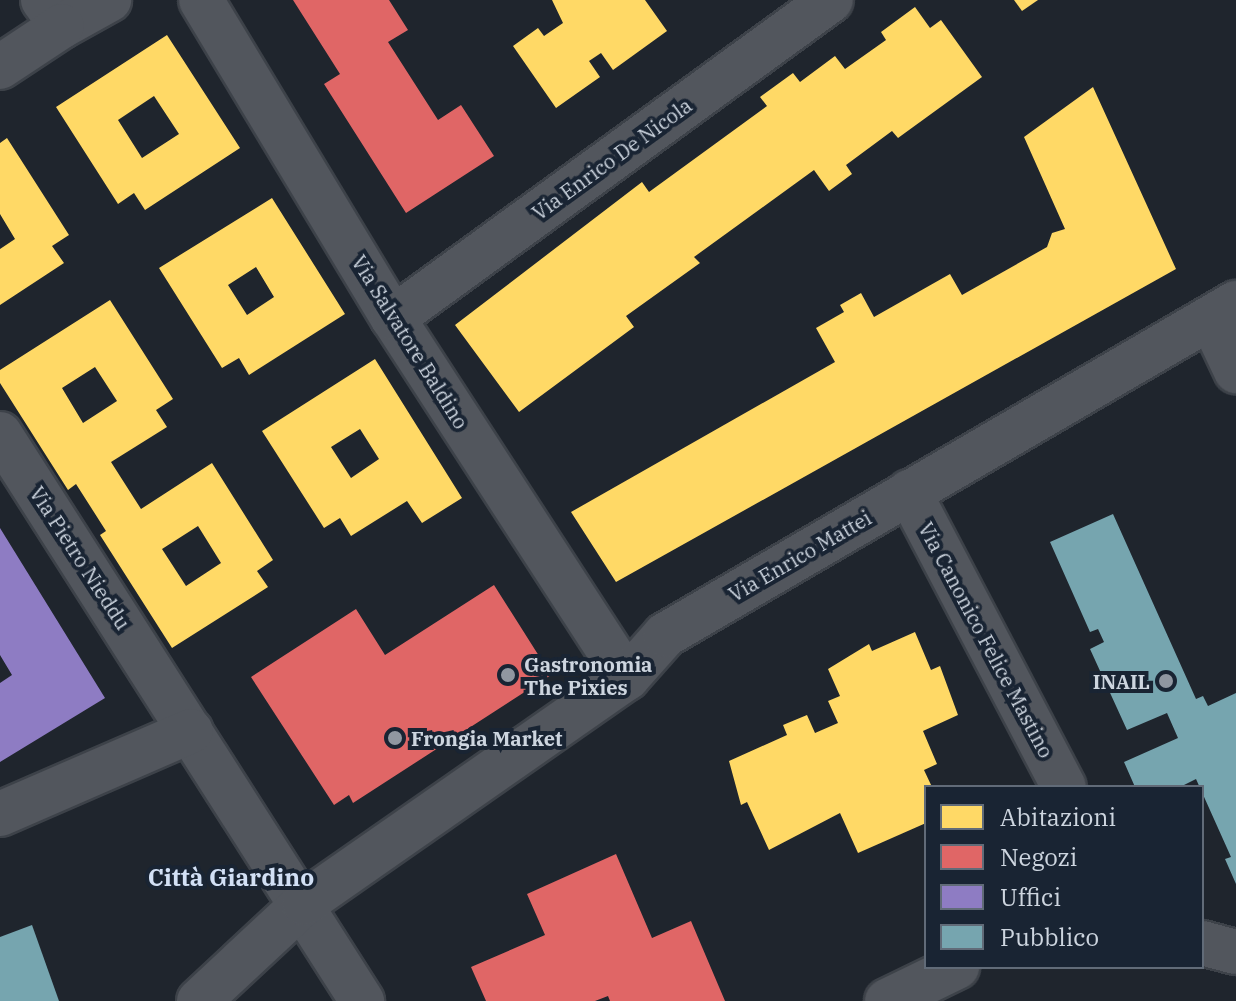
<!DOCTYPE html>
<meta charset="utf-8">
<style>
body{margin:0}
#map{position:relative;width:1236px;height:1001px;overflow:hidden;background:#1f252d;font-family:"IBM Plex Serif",serif}
div>[style]{position:absolute}
.homes>*{inset:0;background:#ffd966}
.shops>*{inset:0;background:#e06666}
.offices>*{inset:0;background:#8e7cc3}
.public>*{inset:0;background:#76a5af}
.roads{filter:drop-shadow(2px 0 #3d4249) drop-shadow(-2px 0 #3d4249) drop-shadow(0 2px #3d4249) drop-shadow(0 -2px #3d4249)}
.minor>*{height:44px;margin:-22px;padding:0 22px;transform-origin:22px;border-radius:22px;background:#52565d}
.dots>*{width:22px;height:22px;translate:-50% -50%;box-sizing:border-box;border:4px solid #192433;border-radius:50%}
span{translate:-50% -50%;white-space:nowrap;text-align:center;line-height:1.15;-webkit-text-stroke:8px #192433;paint-order:stroke}
.street-label{font-size:20px;color:#cdd5df}
.poi-label{font-size:20px;color:#cdd5df;font-weight:700}
.left{translate:0 -50%;text-align:left}
.right{translate:-100% -50%;text-align:right}
.quarter-label{font-size:24px;color:#d2e0f5;font-weight:700}
.legend{position:absolute;left:924px;top:785px;width:280px;height:184px;box-sizing:border-box;background:#192433;border:2px solid #616b78;margin:0;padding:10px 14px;list-style:none;font-size:24px;color:#cdd5df}
.legend li{display:flex;align-items:center;gap:16px;height:40px}
.legend b{width:40px;border:2px solid #616b78}
</style>
<div id="map">
<div class="homes">
<i style="clip-path:polygon(552px 0,645px 0,667px 31px,613px 70px,601px 53px,589px 61px,600px 77px,556px 108px,513px 46px,538px 28px,544px 36px,563px 23px)"></i>
<i style="clip-path:polygon(1014px 0,1038px 0,1022px 11px)"></i>
<i style="clip-path:polygon(915px 7px,930px 28px,941px 20px,982px 77px,898px 138px,892px 131px,846px 165px,852px 174px,829px 191px,814px 170px,694px 257px,700px 263px,626px 316px,634px 327px,519px 412px,455px 325px,642px 182px,649px 192px,767px 106px,760px 97px,793px 73px,800px 82px,835px 56px,845px 69px,886px 40px,881px 32px)"></i>
<i style="clip-path:polygon(evenodd,167px 35px,240px 148px,145px 210px,134px 193px,118px 204px,56px 107px,167px 35px,154px 96px,179px 134px,142px 158px,118px 120px,154px 96px)"></i>
<i style="clip-path:polygon(1093px 87px,1176px 269px,616px 582px,571px 512px,835px 362px,816px 328px,844px 312px,840px 305px,861px 293px,874px 317px,950px 274px,962px 295px,1047px 247px,1052px 233px,1065px 229px,1024px 137px)"></i>
<i style="clip-path:polygon(7px 138px,69px 235px,52px 246px,64px 263px,0 305px,0 249px,15px 239px,0 214px,0 143px)"></i>
<i style="clip-path:polygon(evenodd,272px 198px,345px 314px,249px 375px,239px 358px,222px 368px,159px 268px,272px 198px,256px 267px,274px 297px,247px 315px,228px 285px,256px 267px)"></i>
<i style="clip-path:polygon(evenodd,110px 300px,173px 399px,156px 410px,167px 427px,111px 462px,141px 509px,212px 463px,273px 560px,257px 571px,268px 587px,172px 648px,100px 535px,106px 531px,76px 484px,68px 490px,0 383px,0 370px,110px 300px,95px 367px,117px 401px,83px 423px,62px 388px,95px 367px,110px 300px,198px 526px,221px 563px,186px 586px,162px 549px,198px 526px)"></i>
<i style="clip-path:polygon(evenodd,375px 359px,462px 498px,422px 523px,407px 501px,351px 536px,340px 518px,324px 528px,262px 431px,375px 359px,360px 429px,379px 459px,351px 478px,331px 447px,360px 429px)"></i>
<i style="clip-path:polygon(915px 632px,931px 670px,940px 666px,958px 715px,923px 731px,937px 764px,924px 770px,932px 787px,926px 787px,926px 823px,858px 853px,840px 813px,769px 850px,747px 802px,741px 805px,729px 761px,787px 735px,783px 725px,807px 715px,815px 733px,838px 723px,828px 701px,840px 696px,828px 669px,869px 644px,872px 651px)"></i>
</div>
<div class="shops">
<i style="clip-path:polygon(293px 0,389px 0,408px 30px,388px 42px,438px 120px,461px 105px,494px 156px,406px 213px,324px 84px,340px 74px)"></i>
<i style="clip-path:polygon(494px 585px,551px 675px,353px 803px,349px 795px,334px 805px,251px 677px,356px 609px,385px 655px)"></i>
<i style="clip-path:polygon(616px 854px,652px 938px,691px 921px,725px 1001px,610px 1001px,608px 996px,595px 1001px,486px 1001px,471px 967px,545px 935px,527px 894px)"></i>
</div>
<div class="offices">
<i style="clip-path:polygon(0 528px,105px 698px,0 762px,0 683px,12px 675px,0 655px)"></i>
</div>
<div class="public">
<i style="clip-path:polygon(1113px 514px,1196px 699px,1203px 696px,1208px 706px,1236px 693px,1236px 884px,1225px 859px,1231px 857px,1196px 779px,1180px 787px,1135px 787px,1124px 762px,1178px 738px,1167px 713px,1127px 730px,1090px 649px,1104px 642px,1098px 629px,1090px 632px,1050px 542px)"></i>
<i style="clip-path:polygon(32px 925px,59px 1001px,0 1001px,0 937px)"></i>
</div>
<div class="roads">
<div class="minor">
<i style="left:43px;top:0;width:32px;rotate:54deg"></i>
<i style="left:62px;top:26px;width:54px;rotate:-29deg"></i>
<i style="left:201px;top:0;width:371px;rotate:58.9deg"></i>
<i style="left:393px;top:318px;width:429px;rotate:57deg"></i>
<i style="left:0;top:67px;width:74px;rotate:-33.5deg"></i>
<i style="left:393px;top:318px;width:541px;rotate:-35.98deg"></i>
<i style="left:1211px;top:318px;width:59px;rotate:64.7deg"></i>
<i style="left:0;top:434px;width:673px;rotate:57.44deg"></i>
<i style="left:909px;top:492px;width:333px;rotate:62.3deg"></i>
<i style="left:0;top:814px;width:208px;rotate:-23.5deg"></i>
<i style="left:1202px;top:943px;width:35px;rotate:15deg"></i>
<i style="left:199px;top:1001px;width:144px;rotate:-43deg"></i>
<i style="left:304px;top:903px;width:394px;rotate:-34.9deg"></i>
<i style="left:627px;top:678px;width:57px;rotate:-48.5deg"></i>
<i style="left:665px;top:635px;width:661px;rotate:-30.18deg"></i>
<i style="left:887px;top:1001px;width:78px;rotate:-25.9deg"></i>
</div>
</div>
<div class="dots">
<i style="left:508px;top:675px;background:#9097a1"></i>
<i style="left:1166px;top:681px;background:#9097a1"></i>
<i style="left:395px;top:738px;background:#9097a1"></i>
</div>
<div class="street-label">
<span style="left:612px;top:159px;rotate:-36deg">Via Enrico De Nicola</span>
<span style="left:410px;top:342px;rotate:58deg">Via Salvatore Baldino</span>
<span style="left:800px;top:556px;rotate:-30deg">Via Enrico Mattei</span>
<span style="left:80px;top:558px;rotate:57deg">Via Pietro Nieddu</span>
<span style="left:986px;top:640px;rotate:62deg">Via Canonico Felice Mastino</span>
</div>
<div class="poi-label">
<span class="left" style="left:524px;top:676px">Gastronomia<br>The Pixies</span>
<span class="right" style="left:1150px;top:681px">INAIL</span>
<span class="left" style="left:411px;top:738px">Frongia Market</span>
</div>
<div class="quarter-label">
<span style="left:231px;top:878px">Città Giardino</span>
</div>
<ul class="legend">
<li><b style="height:22px;background:#ffd966"></b>Abitazioni</li>
<li><b style="height:22px;background:#e06666"></b>Negozi</li>
<li><b style="height:22px;background:#8e7cc3"></b>Uffici</li>
<li><b style="height:22px;background:#76a5af"></b>Pubblico</li>
</ul>
</div>
